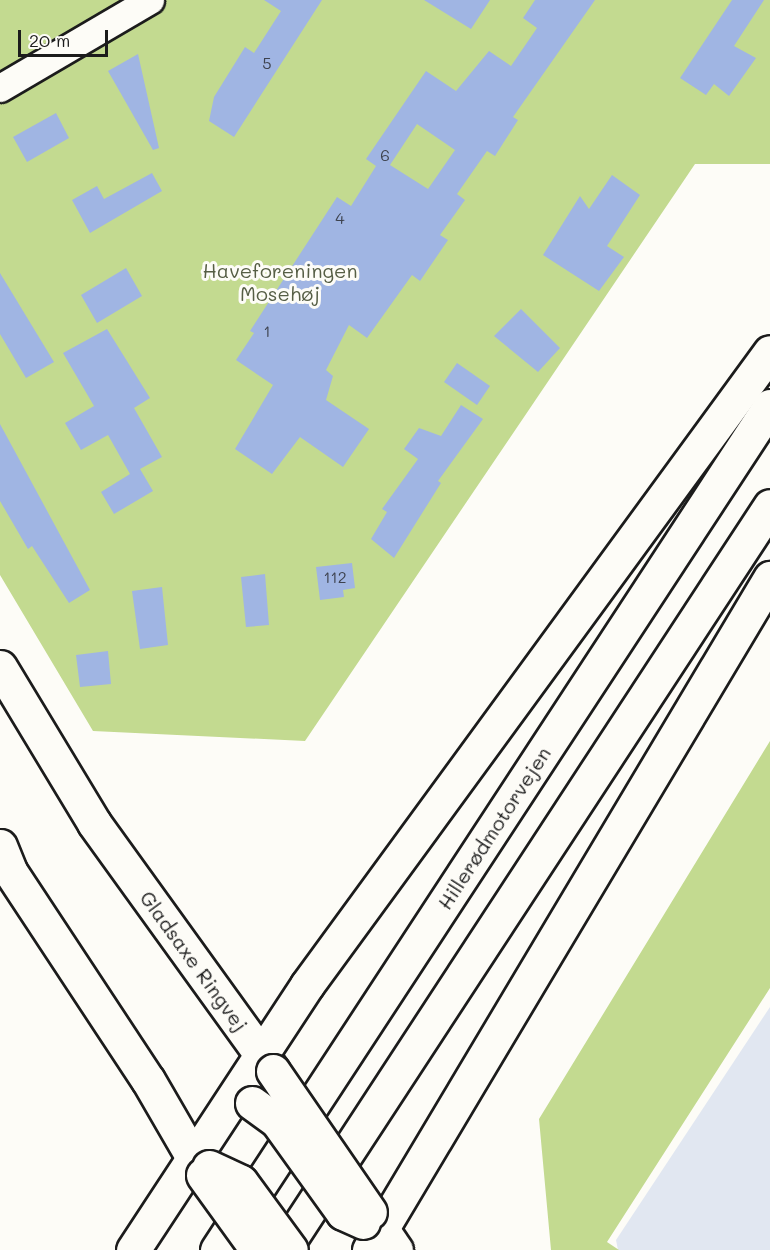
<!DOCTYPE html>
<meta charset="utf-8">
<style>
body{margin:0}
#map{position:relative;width:770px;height:1250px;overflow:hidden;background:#fdfcf7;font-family:Mali,sans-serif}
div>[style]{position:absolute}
.built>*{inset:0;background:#e1e7f1}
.green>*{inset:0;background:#c3da90}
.building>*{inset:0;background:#a0b5e3}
.roads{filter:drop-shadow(2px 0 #1c1c1c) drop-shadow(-2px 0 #1c1c1c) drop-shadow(0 2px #1c1c1c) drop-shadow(0 -2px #1c1c1c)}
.minor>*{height:27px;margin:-13.5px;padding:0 13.5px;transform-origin:13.5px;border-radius:13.5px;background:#fdfcf7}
.primary>*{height:33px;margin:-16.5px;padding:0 16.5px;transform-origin:16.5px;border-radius:16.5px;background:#fdfcf7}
.motorway>*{height:33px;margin:-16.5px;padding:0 16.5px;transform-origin:16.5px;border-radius:16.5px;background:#fdfcf7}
.bridges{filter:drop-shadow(2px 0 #1c1c1c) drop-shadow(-2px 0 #1c1c1c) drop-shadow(0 2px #1c1c1c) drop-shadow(0 -2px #1c1c1c)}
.primary-bridge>*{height:33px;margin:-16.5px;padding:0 16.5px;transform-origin:16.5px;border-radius:16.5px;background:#fdfcf7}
.motorway-bridge>*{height:33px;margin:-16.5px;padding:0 16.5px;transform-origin:16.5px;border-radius:16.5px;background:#fdfcf7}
span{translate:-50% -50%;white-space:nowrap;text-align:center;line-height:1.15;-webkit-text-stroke:6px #fdfcf7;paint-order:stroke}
.number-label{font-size:16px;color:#3d424e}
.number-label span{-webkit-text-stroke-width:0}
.park-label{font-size:20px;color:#565e45}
.street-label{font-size:20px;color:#1c1c1c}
.scale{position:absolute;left:18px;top:30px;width:90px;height:27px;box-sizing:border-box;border:3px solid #1c1c1c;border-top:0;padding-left:8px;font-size:18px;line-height:21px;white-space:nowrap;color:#1c1c1c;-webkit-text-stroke:4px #fdfcf7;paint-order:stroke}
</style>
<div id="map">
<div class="built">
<i style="clip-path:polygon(770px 1007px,770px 1250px,618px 1250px,616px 1240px)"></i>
</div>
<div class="green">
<i style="clip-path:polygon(0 0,770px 0,770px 164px,695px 164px,305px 741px,93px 731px,0 575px)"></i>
<i style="clip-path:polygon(770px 741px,770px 988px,607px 1242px,619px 1250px,551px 1250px,539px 1119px)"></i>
</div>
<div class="building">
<i style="clip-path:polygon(264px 0,322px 0,234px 137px,209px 121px,214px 97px,245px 47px,254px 53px,281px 11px)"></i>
<i style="clip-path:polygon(424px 0,490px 0,471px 29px)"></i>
<i style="clip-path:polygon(evenodd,535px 0,595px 0,513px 117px,518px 120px,495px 156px,487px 151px,457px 194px,465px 200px,440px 235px,448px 240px,420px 281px,412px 275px,367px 338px,349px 325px,326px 370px,333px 376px,326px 400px,369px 429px,343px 467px,300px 437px,272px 474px,235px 449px,273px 385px,236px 360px,254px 333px,250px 331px,337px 197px,351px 206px,376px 166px,366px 159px,426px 71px,456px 91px,489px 51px,511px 66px,537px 28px,523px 18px,535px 0,417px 124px,455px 150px,428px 189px,390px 165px,417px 124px)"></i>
<i style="clip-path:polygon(732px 0,764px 0,734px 46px,756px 58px,729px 96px,714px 84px,706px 95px,680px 78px)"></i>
<i style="clip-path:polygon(138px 54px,159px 148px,153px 150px,108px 71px)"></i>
<i style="clip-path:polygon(56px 113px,69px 138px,27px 162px,13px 137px)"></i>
<i style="clip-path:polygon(152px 173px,162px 191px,90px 233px,72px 200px,97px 186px,104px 199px)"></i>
<i style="clip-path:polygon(612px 175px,640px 195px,607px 246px,624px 257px,599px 291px,543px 255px,580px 196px,589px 209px)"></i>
<i style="clip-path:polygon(126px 268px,142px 296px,97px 323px,81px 295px)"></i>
<i style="clip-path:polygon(0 273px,54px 362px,26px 378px,0 334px)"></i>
<i style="clip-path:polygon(521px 309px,560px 348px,538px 372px,494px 336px)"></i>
<i style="clip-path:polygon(107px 329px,150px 398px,134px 408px,162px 457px,140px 469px,153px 491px,114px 514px,101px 492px,130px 474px,108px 435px,81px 450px,65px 423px,94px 406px,63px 353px)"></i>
<i style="clip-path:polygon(457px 363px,490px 386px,477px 405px,444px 382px)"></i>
<i style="clip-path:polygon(461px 405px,483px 419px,438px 481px,441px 483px,394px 558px,371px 539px,387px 512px,382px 509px,418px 459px,404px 449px,419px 428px,441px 436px)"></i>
<i style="clip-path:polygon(0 424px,90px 590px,69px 603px,32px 546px,28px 549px,0 501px)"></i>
<i style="clip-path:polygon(352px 563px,355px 588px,343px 590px,344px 597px,320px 600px,316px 567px)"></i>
<i style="clip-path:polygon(265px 574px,269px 625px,246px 627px,241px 577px)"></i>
<i style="clip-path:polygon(162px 587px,168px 645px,140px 649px,132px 591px)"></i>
<i style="clip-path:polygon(108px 651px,111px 684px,80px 687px,76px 655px)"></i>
</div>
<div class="roads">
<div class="minor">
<i style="left:0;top:88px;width:174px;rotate:-30.4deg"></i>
</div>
<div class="primary">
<i style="left:0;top:667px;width:182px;rotate:58.9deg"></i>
<i style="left:94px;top:823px;width:306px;rotate:54.2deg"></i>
<i style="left:0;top:846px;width:27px;rotate:68deg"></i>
<i style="left:10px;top:871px;width:250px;rotate:56.6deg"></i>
<i style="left:148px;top:1080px;width:110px;rotate:59.9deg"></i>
<i style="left:370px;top:1212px;width:46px;rotate:55.6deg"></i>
</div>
<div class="motorway">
<i style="left:133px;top:1250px;width:317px;rotate:-56.7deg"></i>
<i style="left:307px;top:985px;width:784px;rotate:-53.82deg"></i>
<i style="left:217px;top:1250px;width:1009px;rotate:-56.77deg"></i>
<i style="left:283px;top:1250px;width:889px;rotate:-56.79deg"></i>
<i style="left:369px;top:1250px;width:783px;rotate:-59.17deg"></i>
</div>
</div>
<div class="bridges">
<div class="primary-bridge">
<i style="left:273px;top:1071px;width:171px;rotate:55.5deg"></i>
<i style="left:203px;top:1175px;width:92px;rotate:54.2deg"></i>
</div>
<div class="motorway-bridge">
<i style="left:252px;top:1103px;width:31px;rotate:36deg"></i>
<i style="left:277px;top:1121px;width:113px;rotate:54.3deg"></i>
<i style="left:343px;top:1213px;width:22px;rotate:24deg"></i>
<i style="left:209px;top:1167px;width:35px;rotate:25deg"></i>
<i style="left:241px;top:1182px;width:84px;rotate:53.7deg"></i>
</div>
</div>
<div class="number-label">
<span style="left:267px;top:63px">5</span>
<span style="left:385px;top:155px">6</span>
<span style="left:340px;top:218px">4</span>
<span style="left:267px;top:331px">1</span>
<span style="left:335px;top:577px">112</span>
</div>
<div class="park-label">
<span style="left:280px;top:282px">Haveforeningen<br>Mosehøj</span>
</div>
<div class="street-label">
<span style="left:494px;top:828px;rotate:-57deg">Hillerødmotorvejen</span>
<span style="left:194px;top:961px;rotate:54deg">Gladsaxe Ringvej</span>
</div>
<div class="scale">20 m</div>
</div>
